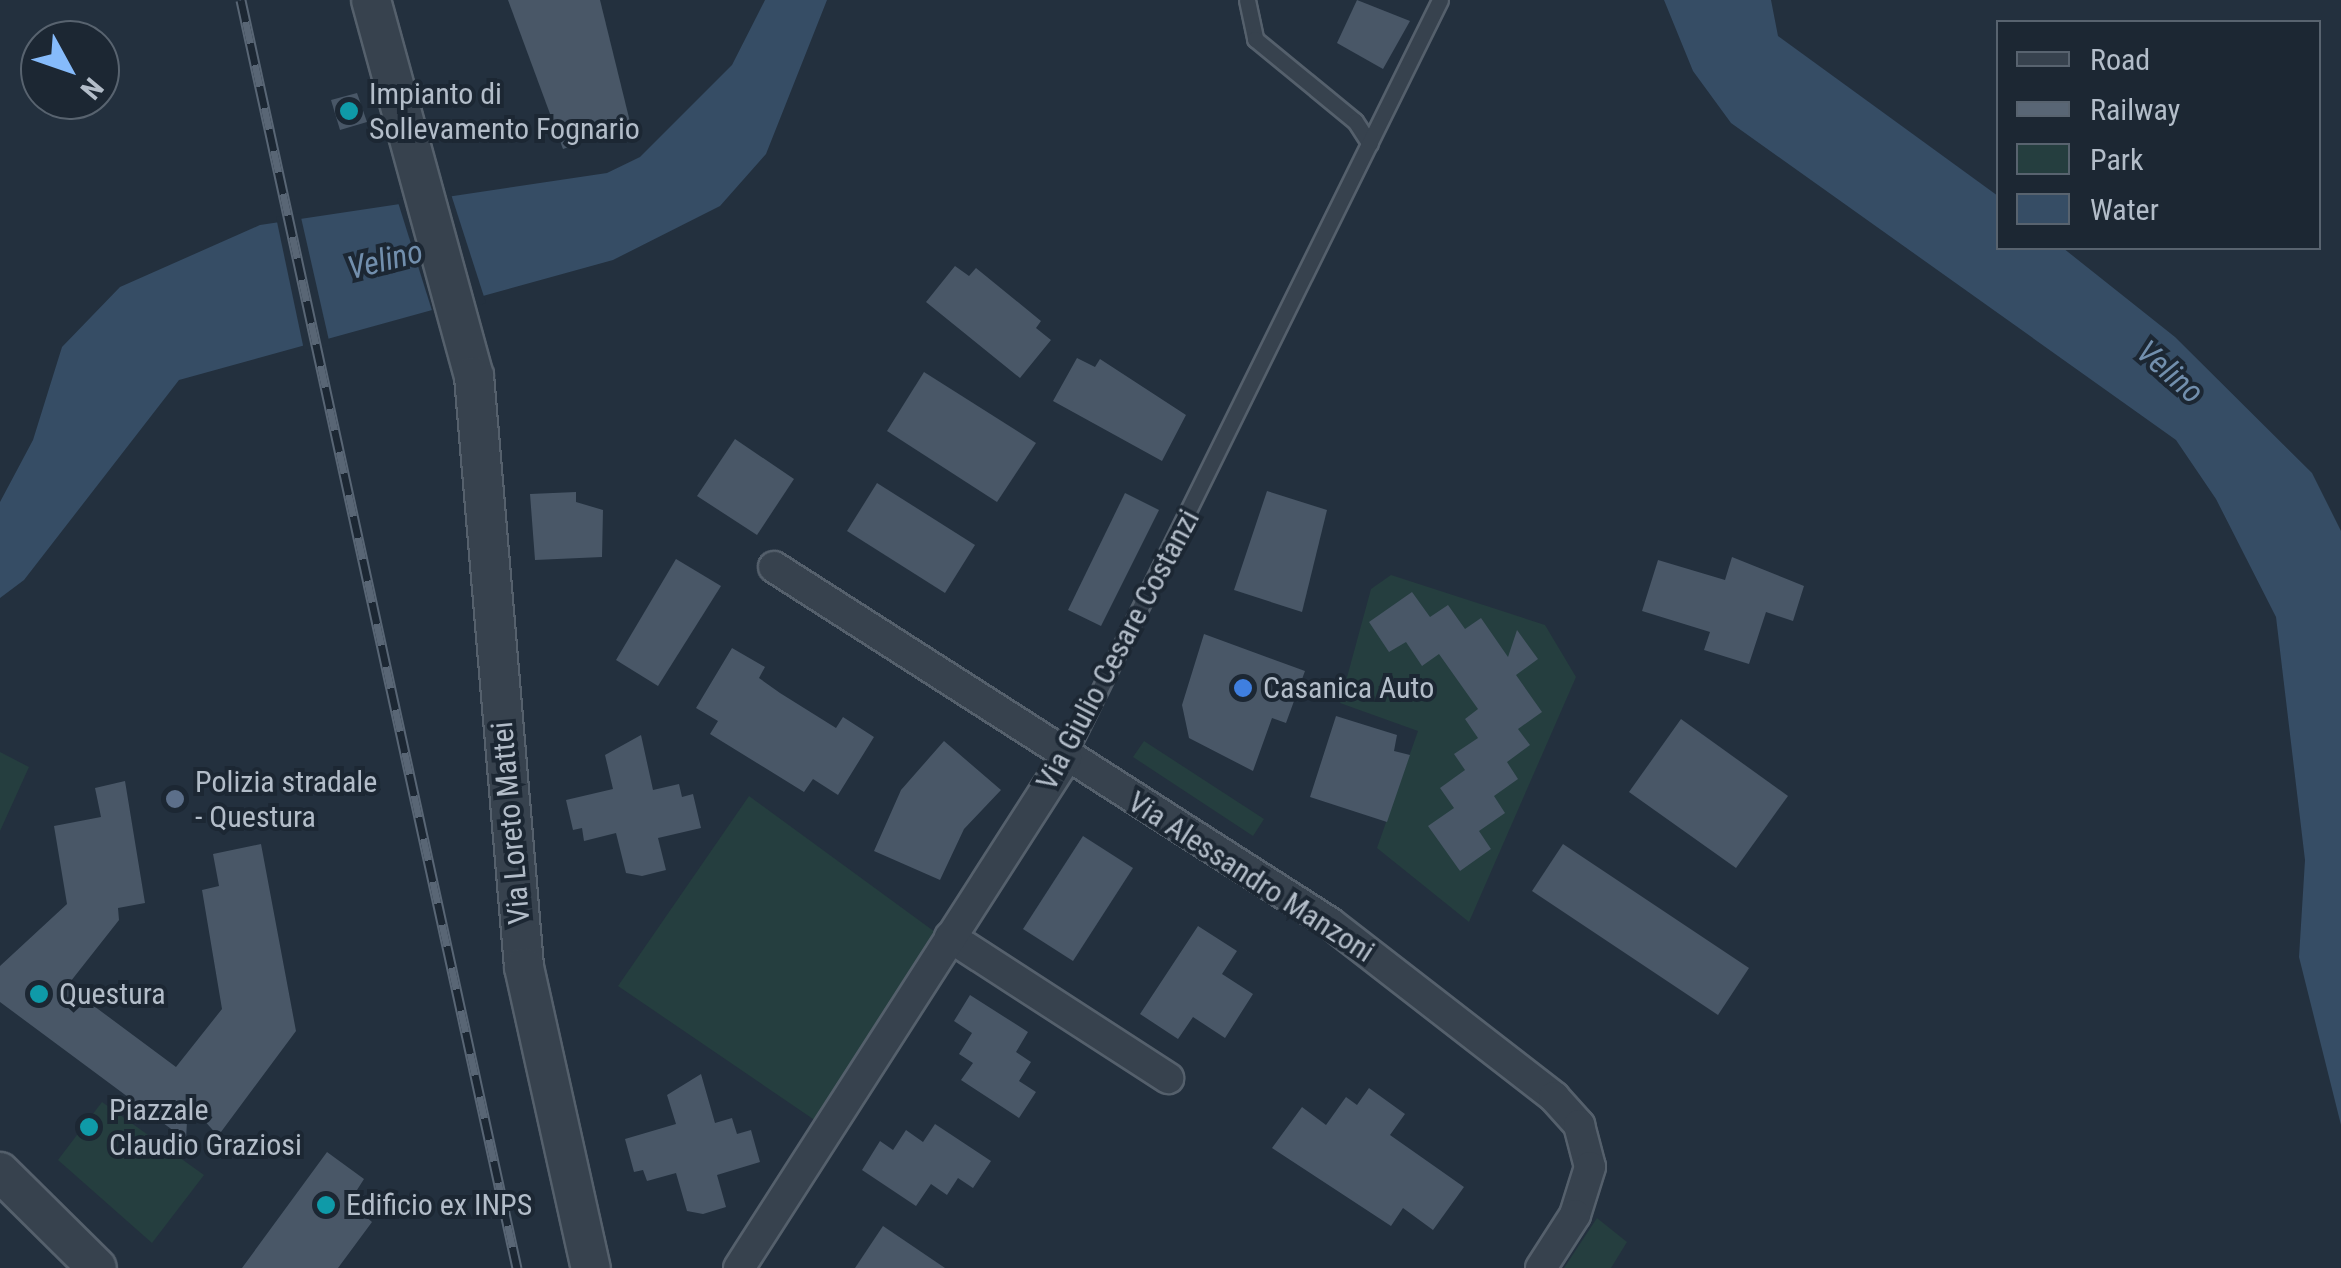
<!DOCTYPE html>
<style>
body{margin:0}
#map{position:relative;width:2341px;height:1268px;overflow:hidden;background:#23303e;font-family:"Roboto Condensed",sans-serif}
div>[style]{position:absolute}
.green>*{inset:0;background:#253e3f}
.water>*{inset:0;background:#364d65}
.pier>*{inset:0;background:#23303e}
.building>*{inset:0;background:#495767}
.roads{filter:drop-shadow(2px 0 #55606c) drop-shadow(-2px 0 #55606c) drop-shadow(0 2px #55606c) drop-shadow(0 -2px #55606c)}
.service>*{height:15px;margin:-7.5px;padding:0 7.5px;transform-origin:7.5px;border-radius:7.5px;background:#37424e}
.minor>*{height:30px;margin:-15px;padding:0 15px;transform-origin:15px;border-radius:15px;background:#37424e}
.tertiary>*{height:38px;margin:-19px;padding:0 19px;transform-origin:19px;border-radius:19px;background:#37424e}
.rail>*{height:11px;margin-top:-5.5px;transform-origin:0;background:repeating-linear-gradient(90deg,#1c2733 0 22px,#596675 0 44px);box-sizing:border-box;border-block:2px solid #596675}
.dots>*{width:28px;height:28px;translate:-50% -50%;box-sizing:border-box;border:5px solid #1c2733;border-radius:50%}
span{translate:-50% -50%;white-space:nowrap;text-align:center;line-height:1.15;-webkit-text-stroke:8px #1c2733;paint-order:stroke}
.poi-label{font-size:30px;color:#b3bdc9}
.left{translate:0 -50%;text-align:left}
.street-label{font-size:30px;color:#b3bdc9}
.water-label{font-size:32px;color:#728fad;font-style:italic}
.legend{position:absolute;left:1996px;top:20px;width:325px;height:230px;box-sizing:border-box;background:#1c2733;border:2px solid #58636f;margin:0;padding:12px 18px;list-style:none;font-size:30px;color:#b3bdc9}
.legend li{display:flex;align-items:center;gap:20px;height:50px}
.legend b{width:50px;border:2px solid #58636f}
.north{position:absolute;left:20px;top:20px;width:100px;height:100px;box-sizing:border-box;background:#1c2733;border:2px solid #58636f;border-radius:50%;rotate:130deg;font-size:28px;font-weight:700;line-height:40px;text-align:center;color:#b3bdc9}
.north::after{content:'';display:block;margin:auto;width:35px;height:45px;background:#86bbfb;clip-path:polygon(50% 0,100% 100%,50% 72%,0 100%)}
</style>
<div id="map">
<div class="green">
<i style="clip-path:polygon(1391px 575px,1545px 625px,1576px 677px,1469px 922px,1377px 848px,1418px 731px,1340px 703px,1371px 589px)"></i>
<i style="clip-path:polygon(1144px 741px,1264px 819px,1253px 836px,1133px 757px)"></i>
<i style="clip-path:polygon(0 752px,29px 767px,0 831px)"></i>
<i style="clip-path:polygon(749px 796px,935px 932px,816px 1121px,618px 986px)"></i>
<i style="clip-path:polygon(102px 1102px,204px 1175px,152px 1243px,58px 1160px)"></i>
<i style="clip-path:polygon(1597px 1218px,1627px 1242px,1611px 1268px,1564px 1268px)"></i>
</div>
<div class="water">
<i style="clip-path:polygon(765px 0,827px 0,766px 154px,720px 206px,613px 260px,179px 380px,24px 580px,0 598px,0 502px,33px 440px,62px 347px,120px 287px,260px 225px,607px 173px,640px 157px,732px 65px)"></i>
<i style="clip-path:polygon(1664px 0,1771px 0,1778px 36px,1998px 196px,1998px 248px,2063px 248px,2175px 337px,2312px 473px,2341px 531px,2341px 1125px,2299px 957px,2305px 860px,2276px 617px,2216px 499px,2176px 440px,1731px 123px,1693px 71px)"></i>
</div>
<div class="pier">
<i style="clip-path:polygon(450px 191px,486px 303px,434px 317px,397px 199px)"></i>
<i style="clip-path:polygon(300px 213px,330px 345px,304px 350px,276px 217px)"></i>
</div>
<div class="building">
<i style="clip-path:polygon(508px 0,600px 0,631px 126px,563px 149px)"></i>
<i style="clip-path:polygon(1357px 0,1410px 21px,1383px 69px,1337px 43px)"></i>
<i style="clip-path:polygon(357px 93px,367px 122px,340px 130px,331px 100px)"></i>
<i style="clip-path:polygon(955px 266px,969px 276px,976px 268px,1041px 321px,1036px 328px,1051px 340px,1020px 378px,926px 302px)"></i>
<i style="clip-path:polygon(1077px 358px,1095px 367px,1100px 359px,1186px 415px,1162px 461px,1053px 401px)"></i>
<i style="clip-path:polygon(924px 372px,1036px 443px,997px 502px,887px 431px)"></i>
<i style="clip-path:polygon(735px 439px,794px 479px,757px 535px,697px 496px)"></i>
<i style="clip-path:polygon(877px 483px,975px 545px,945px 593px,847px 531px)"></i>
<i style="clip-path:polygon(1267px 491px,1327px 510px,1302px 612px,1234px 590px)"></i>
<i style="clip-path:polygon(576px 492px,576px 502px,603px 510px,602px 557px,535px 560px,530px 494px)"></i>
<i style="clip-path:polygon(1125px 493px,1159px 510px,1101px 626px,1068px 610px)"></i>
<i style="clip-path:polygon(1732px 557px,1804px 586px,1793px 621px,1766px 612px,1749px 664px,1704px 650px,1710px 632px,1642px 611px,1658px 560px,1725px 580px)"></i>
<i style="clip-path:polygon(676px 559px,721px 586px,658px 686px,616px 660px)"></i>
<i style="clip-path:polygon(1412px 592px,1430px 617px,1448px 605px,1465px 629px,1481px 618px,1508px 657px,1517px 630px,1538px 659px,1516px 675px,1542px 712px,1518px 729px,1530px 745px,1507px 762px,1518px 779px,1494px 796px,1505px 813px,1479px 831px,1491px 849px,1460px 871px,1428px 826px,1454px 808px,1440px 788px,1465px 770px,1454px 754px,1478px 738px,1465px 719px,1478px 709px,1439px 654px,1422px 666px,1406px 642px,1389px 652px,1369px 622px)"></i>
<i style="clip-path:polygon(1204px 634px,1305px 671px,1286px 723px,1272px 718px,1253px 771px,1189px 738px,1182px 705px)"></i>
<i style="clip-path:polygon(732px 648px,765px 667px,759px 678px,780px 693px,836px 728px,843px 717px,874px 737px,838px 795px,813px 779px,804px 792px,710px 734px,718px 721px,696px 708px)"></i>
<i style="clip-path:polygon(1336px 716px,1397px 735px,1394px 751px,1410px 755px,1387px 822px,1310px 797px)"></i>
<i style="clip-path:polygon(1681px 719px,1788px 796px,1736px 868px,1629px 792px)"></i>
<i style="clip-path:polygon(641px 735px,653px 790px,679px 784px,682px 797px,693px 794px,701px 828px,658px 838px,666px 870px,642px 876px,626px 873px,616px 833px,584px 841px,582px 828px,573px 830px,566px 800px,613px 789px,605px 755px)"></i>
<i style="clip-path:polygon(944px 741px,1001px 790px,964px 829px,940px 880px,874px 851px,901px 790px)"></i>
<i style="clip-path:polygon(125px 781px,145px 903px,118px 908px,119px 920px,67px 986px,176px 1067px,222px 1009px,202px 890px,219px 886px,213px 854px,261px 844px,296px 1031px,218px 1136px,188px 1102px,186px 1140px,0 1002px,0 966px,67px 904px,54px 826px,101px 817px,95px 788px)"></i>
<i style="clip-path:polygon(1083px 836px,1133px 868px,1073px 961px,1023px 929px)"></i>
<i style="clip-path:polygon(1563px 844px,1749px 968px,1718px 1015px,1532px 891px)"></i>
<i style="clip-path:polygon(1198px 926px,1237px 951px,1222px 974px,1253px 994px,1225px 1038px,1193px 1017px,1178px 1039px,1140px 1014px)"></i>
<i style="clip-path:polygon(970px 995px,1028px 1032px,1016px 1052px,1031px 1062px,1019px 1081px,1036px 1092px,1019px 1118px,961px 1080px,973px 1063px,959px 1054px,972px 1033px,954px 1021px)"></i>
<i style="clip-path:polygon(701px 1074px,715px 1123px,732px 1118px,737px 1134px,751px 1130px,760px 1162px,717px 1175px,726px 1207px,703px 1214px,687px 1211px,676px 1173px,647px 1181px,643px 1170px,634px 1172px,625px 1139px,676px 1124px,667px 1095px)"></i>
<i style="clip-path:polygon(1369px 1088px,1405px 1114px,1390px 1135px,1464px 1187px,1433px 1230px,1403px 1208px,1391px 1226px,1272px 1148px,1302px 1107px,1326px 1125px,1346px 1097px,1357px 1105px)"></i>
<i style="clip-path:polygon(935px 1124px,991px 1161px,973px 1188px,958px 1178px,947px 1195px,931px 1184px,916px 1206px,862px 1170px,880px 1141px,893px 1150px,906px 1130px,923px 1142px)"></i>
<i style="clip-path:polygon(327px 1152px,364px 1179px,357px 1190px,368px 1199px,358px 1210px,372px 1222px,338px 1268px,242px 1268px)"></i>
<i style="clip-path:polygon(883px 1226px,945px 1268px,855px 1268px)"></i>
</div>
<div class="roads">
<div class="service">
<i style="left:1247px;top:0;width:40px;rotate:78deg"></i>
<i style="left:1255px;top:39px;width:129px;rotate:39.4deg"></i>
<i style="left:1355px;top:121px;width:27px;rotate:57deg"></i>
<i style="left:1066px;top:758px;width:845px;rotate:-63.74deg"></i>
</div>
<div class="minor">
<i style="left:774px;top:567px;width:660px;rotate:32.63deg"></i>
<i style="left:1330px;top:923px;width:284px;rotate:37.8deg"></i>
<i style="left:1554px;top:1097px;width:38px;rotate:48deg"></i>
<i style="left:1579px;top:1125px;width:43px;rotate:75.3deg"></i>
<i style="left:1590px;top:1167px;width:50px;rotate:107.4deg"></i>
<i style="left:1575px;top:1215px;width:63px;rotate:122.7deg"></i>
<i style="left:950px;top:937px;width:260px;rotate:32.9deg"></i>
<i style="left:739px;top:1268px;width:606px;rotate:-57.33deg"></i>
</div>
<div class="tertiary">
<i style="left:371px;top:0;width:390px;rotate:74.7deg"></i>
<i style="left:474px;top:376px;width:593px;rotate:85.16deg"></i>
<i style="left:524px;top:967px;width:308px;rotate:77.5deg"></i>
<i style="left:0;top:1172px;width:136px;rotate:44.7deg"></i>
</div>
</div>
<div class="rail">
<i style="left:241px;top:0;width:1298px;rotate:77.72deg"></i>
</div>
<div class="dots">
<i style="left:349px;top:111px;background:#0f9aa8"></i>
<i style="left:1243px;top:688px;background:#3f7fe0"></i>
<i style="left:175px;top:799px;background:#5c6f8a"></i>
<i style="left:39px;top:994px;background:#0f9aa8"></i>
<i style="left:89px;top:1127px;background:#0f9aa8"></i>
<i style="left:326px;top:1205px;background:#0f9aa8"></i>
</div>
<div class="poi-label">
<span class="left" style="left:369px;top:111px">Impianto di<br>Sollevamento Fognario</span>
<span class="left" style="left:1263px;top:688px">Casanica Auto</span>
<span class="left" style="left:195px;top:799px">Polizia stradale<br>- Questura</span>
<span class="left" style="left:59px;top:994px">Questura</span>
<span class="left" style="left:109px;top:1127px">Piazzale<br>Claudio Graziosi</span>
<span class="left" style="left:346px;top:1205px">Edificio ex INPS</span>
</div>
<div class="street-label">
<span style="left:1118px;top:650px;rotate:-62deg">Via Giulio Cesare Costanzi</span>
<span style="left:511px;top:823px;rotate:-95deg">Via Loreto Mattei</span>
<span style="left:1251px;top:877px;rotate:33deg">Via Alessandro Manzoni</span>
</div>
<div class="water-label">
<span style="left:385px;top:260px;rotate:-14deg">Velino</span>
<span style="left:2170px;top:372px;rotate:41deg">Velino</span>
</div>
<ul class="legend">
<li><b style="height:12px;background:#37424e"></b>Road</li>
<li><b style="height:12px;background:#596675"></b>Railway</li>
<li><b style="height:28px;background:#253e3f"></b>Park</li>
<li><b style="height:28px;background:#364d65"></b>Water</li>
</ul>
<div class="north">N</div>
</div>
